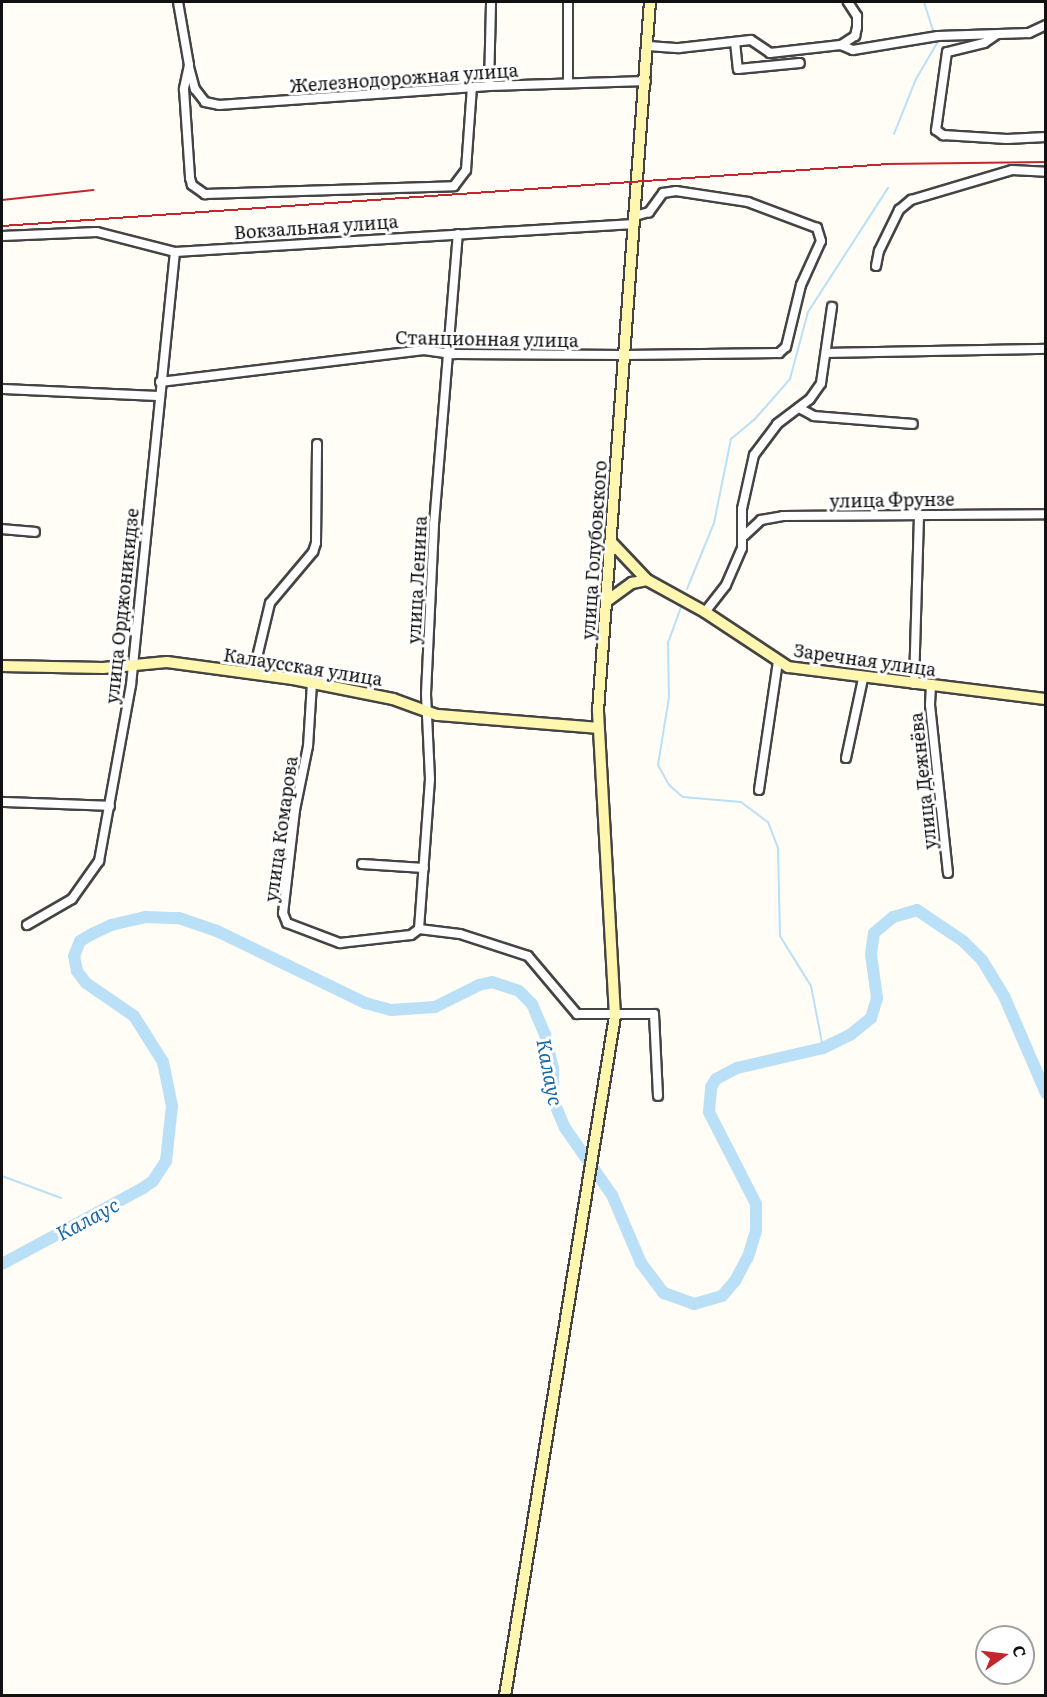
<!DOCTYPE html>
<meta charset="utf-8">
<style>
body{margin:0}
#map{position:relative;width:1047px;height:1697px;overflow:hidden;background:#fffdf5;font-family:Literata,serif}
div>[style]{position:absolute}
.stream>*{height:2px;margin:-1px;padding:0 1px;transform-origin:1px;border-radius:1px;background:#b9e0f7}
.river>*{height:12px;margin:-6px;padding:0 6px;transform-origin:6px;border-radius:6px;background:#b9e0f7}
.roads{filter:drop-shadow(2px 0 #444) drop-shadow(-2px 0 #444) drop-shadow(0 2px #444) drop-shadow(0 -2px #444)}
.street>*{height:8px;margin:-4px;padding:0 4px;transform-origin:4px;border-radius:4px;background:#fff}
.secondary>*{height:10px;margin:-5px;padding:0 5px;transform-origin:5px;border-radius:5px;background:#fff6b0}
.rail>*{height:2px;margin:-1px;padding:0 1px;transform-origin:1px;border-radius:1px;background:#c4262e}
span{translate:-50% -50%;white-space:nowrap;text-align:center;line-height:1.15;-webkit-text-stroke:6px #fff;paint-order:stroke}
.street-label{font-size:18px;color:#111}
.water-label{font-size:20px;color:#1768a6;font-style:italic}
.frame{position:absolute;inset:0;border:3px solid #111;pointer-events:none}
.north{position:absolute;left:975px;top:1625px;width:60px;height:60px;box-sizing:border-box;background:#fff;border:2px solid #a0a0a0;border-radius:50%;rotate:76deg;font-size:16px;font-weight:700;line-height:24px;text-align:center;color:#111}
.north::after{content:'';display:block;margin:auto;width:21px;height:27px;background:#c4262e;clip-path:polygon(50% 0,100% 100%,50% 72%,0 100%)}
</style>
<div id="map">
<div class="stream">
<i style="left:894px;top:134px;width:59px;rotate:-68.2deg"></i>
<i style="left:916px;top:79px;width:42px;rotate:-59.7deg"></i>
<i style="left:937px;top:43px;width:43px;rotate:-107.6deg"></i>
<i style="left:687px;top:589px;width:71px;rotate:-67.8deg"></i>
<i style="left:714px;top:523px;width:86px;rotate:-78.6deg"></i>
<i style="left:731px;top:439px;width:30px;rotate:-40deg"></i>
<i style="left:754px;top:420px;width:55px;rotate:-48.7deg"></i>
<i style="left:790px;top:379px;width:69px;rotate:-75deg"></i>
<i style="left:808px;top:312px;width:148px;rotate:-57.2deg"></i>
<i style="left:681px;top:607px;width:37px;rotate:110deg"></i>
<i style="left:668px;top:642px;width:55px;rotate:89deg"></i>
<i style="left:669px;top:697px;width:69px;rotate:99.2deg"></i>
<i style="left:658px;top:765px;width:23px;rotate:61deg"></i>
<i style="left:669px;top:785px;width:18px;rotate:41deg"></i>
<i style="left:683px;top:797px;width:58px;rotate:4.9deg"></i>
<i style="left:741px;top:802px;width:34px;rotate:37deg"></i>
<i style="left:768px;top:822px;width:28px;rotate:69deg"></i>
<i style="left:778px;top:848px;width:88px;rotate:88.7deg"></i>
<i style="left:780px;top:936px;width:59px;rotate:58.2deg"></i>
<i style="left:811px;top:986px;width:63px;rotate:79deg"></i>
<i style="left:2px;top:1176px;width:63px;rotate:20.4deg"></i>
</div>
<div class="river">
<i style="left:2px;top:1264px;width:160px;rotate:-28.3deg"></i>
<i style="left:143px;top:1188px;width:12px;rotate:-35deg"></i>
<i style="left:153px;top:1181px;width:24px;rotate:-57deg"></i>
<i style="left:166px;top:1161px;width:55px;rotate:-83.8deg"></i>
<i style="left:172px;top:1106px;width:45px;rotate:-101.6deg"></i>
<i style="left:163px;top:1062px;width:54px;rotate:-122.2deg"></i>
<i style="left:134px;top:1016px;width:58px;rotate:-145.5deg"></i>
<i style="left:86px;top:983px;width:15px;rotate:-127deg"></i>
<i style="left:77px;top:971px;width:15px;rotate:-101deg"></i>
<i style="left:74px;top:956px;width:16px;rotate:-68deg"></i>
<i style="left:80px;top:941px;width:14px;rotate:-30deg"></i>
<i style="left:92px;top:934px;width:21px;rotate:-25deg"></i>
<i style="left:111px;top:925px;width:35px;rotate:-13deg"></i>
<i style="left:145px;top:917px;width:34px;rotate:2deg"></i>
<i style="left:179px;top:918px;width:40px;rotate:18.9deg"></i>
<i style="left:217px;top:931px;width:165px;rotate:25.9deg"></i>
<i style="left:365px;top:1003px;width:27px;rotate:15deg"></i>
<i style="left:391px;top:1010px;width:44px;rotate:-3.9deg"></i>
<i style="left:435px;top:1007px;width:49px;rotate:-26.6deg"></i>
<i style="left:479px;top:985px;width:13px;rotate:-13deg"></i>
<i style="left:492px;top:982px;width:28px;rotate:18deg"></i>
<i style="left:519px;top:991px;width:18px;rotate:45deg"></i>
<i style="left:532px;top:1004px;width:33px;rotate:67deg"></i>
<i style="left:545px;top:1034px;width:35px;rotate:77deg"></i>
<i style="left:553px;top:1068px;width:32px;rotate:90deg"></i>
<i style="left:553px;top:1100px;width:30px;rotate:67deg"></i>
<i style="left:565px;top:1128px;width:82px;rotate:55deg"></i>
<i style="left:612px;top:1195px;width:74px;rotate:66.9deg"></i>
<i style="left:641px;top:1263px;width:38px;rotate:53deg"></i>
<i style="left:664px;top:1293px;width:32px;rotate:20deg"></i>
<i style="left:694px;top:1304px;width:29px;rotate:-16deg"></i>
<i style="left:722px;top:1296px;width:20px;rotate:-49deg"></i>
<i style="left:735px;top:1281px;width:27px;rotate:-62deg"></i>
<i style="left:748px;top:1257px;width:28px;rotate:-73deg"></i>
<i style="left:756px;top:1230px;width:26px;rotate:-90deg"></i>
<i style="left:756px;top:1204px;width:103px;rotate:-117.1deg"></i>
<i style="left:709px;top:1112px;width:25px;rotate:-85deg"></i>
<i style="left:711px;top:1087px;width:9px;rotate:-58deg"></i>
<i style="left:716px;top:1079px;width:24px;rotate:-28deg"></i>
<i style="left:737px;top:1068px;width:88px;rotate:-13.1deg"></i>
<i style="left:823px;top:1048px;width:30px;rotate:-26deg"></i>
<i style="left:850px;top:1035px;width:27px;rotate:-39deg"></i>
<i style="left:871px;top:1018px;width:21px;rotate:-73deg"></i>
<i style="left:877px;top:998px;width:44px;rotate:-97.8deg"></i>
<i style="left:871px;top:954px;width:21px;rotate:-82deg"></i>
<i style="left:874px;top:933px;width:25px;rotate:-40deg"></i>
<i style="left:893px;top:917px;width:25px;rotate:-16deg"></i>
<i style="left:917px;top:910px;width:55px;rotate:34deg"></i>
<i style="left:963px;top:941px;width:27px;rotate:45deg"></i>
<i style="left:982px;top:960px;width:42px;rotate:58.6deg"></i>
<i style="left:1004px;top:996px;width:106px;rotate:66.6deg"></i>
</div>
<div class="roads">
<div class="street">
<i style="left:178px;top:2px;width:64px;rotate:80.1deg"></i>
<i style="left:189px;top:65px;width:25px;rotate:102deg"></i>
<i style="left:184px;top:89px;width:89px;rotate:86.1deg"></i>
<i style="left:190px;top:178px;width:7px;rotate:74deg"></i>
<i style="left:192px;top:185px;width:16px;rotate:35deg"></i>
<i style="left:205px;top:194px;width:249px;rotate:-1.8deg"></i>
<i style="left:454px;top:186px;width:20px;rotate:-53deg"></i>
<i style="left:466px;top:170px;width:83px;rotate:-85.9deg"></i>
<i style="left:568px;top:2px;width:81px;rotate:90deg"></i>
<i style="left:996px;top:35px;width:14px;rotate:146deg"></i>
<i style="left:984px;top:43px;width:38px;rotate:166deg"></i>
<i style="left:947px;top:52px;width:79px;rotate:98deg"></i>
<i style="left:936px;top:130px;width:9px;rotate:36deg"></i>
<i style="left:943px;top:135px;width:64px;rotate:3.6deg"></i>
<i style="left:1007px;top:139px;width:39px;rotate:-3deg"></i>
<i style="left:735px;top:42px;width:27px;rotate:84deg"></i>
<i style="left:738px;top:69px;width:62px;rotate:-5.5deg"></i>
<i style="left:841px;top:45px;width:13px;rotate:23deg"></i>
<i style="left:853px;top:50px;width:86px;rotate:-9.4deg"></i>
<i style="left:938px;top:36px;width:91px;rotate:-1.9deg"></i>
<i style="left:1029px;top:33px;width:19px;rotate:-25deg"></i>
<i style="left:648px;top:46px;width:31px;rotate:4deg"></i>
<i style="left:679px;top:48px;width:72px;rotate:-6.3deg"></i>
<i style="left:751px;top:40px;width:23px;rotate:34deg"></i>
<i style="left:770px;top:53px;width:71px;rotate:-6.4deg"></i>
<i style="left:841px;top:45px;width:17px;rotate:-33deg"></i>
<i style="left:855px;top:36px;width:9px;rotate:-77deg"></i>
<i style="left:857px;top:27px;width:11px;rotate:-90deg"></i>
<i style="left:857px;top:16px;width:17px;rotate:-123deg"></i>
<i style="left:189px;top:67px;width:23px;rotate:75deg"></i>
<i style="left:195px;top:89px;width:16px;rotate:52deg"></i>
<i style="left:205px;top:102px;width:14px;rotate:12deg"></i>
<i style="left:219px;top:105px;width:271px;rotate:-4deg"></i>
<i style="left:489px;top:86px;width:157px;rotate:-1.8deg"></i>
<i style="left:489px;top:86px;width:84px;rotate:-88.6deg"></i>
<i style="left:2px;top:236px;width:95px;rotate:-2.4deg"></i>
<i style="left:97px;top:232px;width:81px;rotate:14.4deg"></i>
<i style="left:175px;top:252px;width:460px;rotate:-3.5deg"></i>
<i style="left:876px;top:266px;width:15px;rotate:-79deg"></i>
<i style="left:879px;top:251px;width:46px;rotate:-64deg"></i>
<i style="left:899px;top:210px;width:16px;rotate:-40deg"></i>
<i style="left:911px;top:200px;width:105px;rotate:-16.5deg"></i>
<i style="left:1012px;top:170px;width:34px;rotate:3deg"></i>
<i style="left:828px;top:353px;width:218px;rotate:-1.1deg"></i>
<i style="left:160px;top:382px;width:266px;rotate:-6.9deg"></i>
<i style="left:424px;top:350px;width:30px;rotate:8deg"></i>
<i style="left:454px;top:354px;width:171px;rotate:0.3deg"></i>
<i style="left:625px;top:355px;width:154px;rotate:-0.7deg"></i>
<i style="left:779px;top:353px;width:9px;rotate:-41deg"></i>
<i style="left:786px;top:347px;width:64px;rotate:-76.4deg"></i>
<i style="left:801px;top:285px;width:48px;rotate:-65.6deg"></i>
<i style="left:821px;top:241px;width:14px;rotate:-107deg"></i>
<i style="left:817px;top:228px;width:74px;rotate:-159.4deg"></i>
<i style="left:748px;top:202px;width:73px;rotate:-171.3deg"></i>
<i style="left:676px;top:191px;width:13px;rotate:171deg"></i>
<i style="left:663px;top:193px;width:24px;rotate:126deg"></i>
<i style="left:649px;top:212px;width:15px;rotate:164deg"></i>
<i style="left:2px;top:389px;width:157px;rotate:2.6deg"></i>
<i style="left:799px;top:408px;width:17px;rotate:28deg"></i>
<i style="left:814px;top:416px;width:99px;rotate:4.6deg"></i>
<i style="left:2px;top:529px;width:33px;rotate:5deg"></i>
<i style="left:745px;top:535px;width:22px;rotate:-43deg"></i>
<i style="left:761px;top:520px;width:22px;rotate:-10deg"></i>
<i style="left:783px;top:516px;width:263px;rotate:-0.4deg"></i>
<i style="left:705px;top:612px;width:34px;rotate:-52deg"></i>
<i style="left:726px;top:585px;width:40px;rotate:-66.6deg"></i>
<i style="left:742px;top:548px;width:39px;rotate:-90deg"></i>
<i style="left:742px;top:509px;width:55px;rotate:-77.5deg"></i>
<i style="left:754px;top:455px;width:39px;rotate:-53deg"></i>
<i style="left:777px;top:424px;width:41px;rotate:-37.1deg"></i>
<i style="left:810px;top:399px;width:19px;rotate:-55deg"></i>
<i style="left:821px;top:383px;width:77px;rotate:-81.8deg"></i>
<i style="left:253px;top:674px;width:73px;rotate:-76.5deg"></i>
<i style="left:270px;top:603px;width:67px;rotate:-49.9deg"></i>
<i style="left:313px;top:552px;width:9px;rotate:-72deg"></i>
<i style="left:316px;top:543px;width:99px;rotate:-89.4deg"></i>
<i style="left:312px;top:683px;width:63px;rotate:93.6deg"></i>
<i style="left:308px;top:746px;width:65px;rotate:101.5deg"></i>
<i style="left:295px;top:810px;width:104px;rotate:96.6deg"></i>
<i style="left:283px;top:913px;width:11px;rotate:68deg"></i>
<i style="left:287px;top:923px;width:57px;rotate:20.7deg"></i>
<i style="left:340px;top:943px;width:71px;rotate:-6.4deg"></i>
<i style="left:411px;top:935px;width:10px;rotate:-37deg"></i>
<i style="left:419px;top:929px;width:41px;rotate:7deg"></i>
<i style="left:460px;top:934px;width:71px;rotate:17.9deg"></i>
<i style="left:528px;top:956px;width:76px;rotate:49.8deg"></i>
<i style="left:577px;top:1014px;width:77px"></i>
<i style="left:654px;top:1014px;width:82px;rotate:87.2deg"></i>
<i style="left:914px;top:684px;width:167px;rotate:-88.3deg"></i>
<i style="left:931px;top:685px;width:20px;rotate:93deg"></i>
<i style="left:930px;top:705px;width:169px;rotate:83.9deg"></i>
<i style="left:846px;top:758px;width:81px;rotate:-77.9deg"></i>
<i style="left:759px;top:790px;width:129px;rotate:-81.6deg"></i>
<i style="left:2px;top:802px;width:108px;rotate:2.1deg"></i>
<i style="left:362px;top:864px;width:62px;rotate:3.7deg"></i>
<i style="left:27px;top:925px;width:52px;rotate:-30deg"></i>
<i style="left:72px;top:899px;width:47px;rotate:-54.6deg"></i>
<i style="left:99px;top:861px;width:179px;rotate:-79.7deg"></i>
<i style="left:131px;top:685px;width:435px;rotate:-84.2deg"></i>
<i style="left:419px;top:929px;width:150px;rotate:-85.8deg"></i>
<i style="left:430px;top:779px;width:85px;rotate:-92.7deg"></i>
<i style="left:426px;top:694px;width:170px;rotate:-87.3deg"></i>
<i style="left:434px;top:524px;width:291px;rotate:-85.3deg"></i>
</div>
<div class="secondary">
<i style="left:612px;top:543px;width:51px;rotate:46.6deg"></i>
<i style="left:647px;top:580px;width:66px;rotate:28.9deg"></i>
<i style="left:705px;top:612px;width:100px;rotate:33.5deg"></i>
<i style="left:788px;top:667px;width:260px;rotate:7.1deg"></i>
<i style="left:607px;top:601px;width:31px;rotate:-36deg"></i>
<i style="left:632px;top:583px;width:15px;rotate:-11deg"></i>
<i style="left:2px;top:666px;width:101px;rotate:1.1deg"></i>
<i style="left:103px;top:668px;width:64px;rotate:-5.4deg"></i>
<i style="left:167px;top:662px;width:127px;rotate:7.7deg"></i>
<i style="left:293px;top:679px;width:102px;rotate:11.3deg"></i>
<i style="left:393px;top:699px;width:47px;rotate:20deg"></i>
<i style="left:437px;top:715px;width:161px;rotate:4.6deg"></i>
<i style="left:505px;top:1696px;width:689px;rotate:-80.81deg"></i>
<i style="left:615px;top:1016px;width:305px;rotate:-93.2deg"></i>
<i style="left:598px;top:711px;width:711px;rotate:-85.81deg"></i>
</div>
</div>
<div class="rail">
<i style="left:2px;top:200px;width:92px;rotate:-6.3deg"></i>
<i style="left:2px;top:226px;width:888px;rotate:-4deg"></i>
<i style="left:888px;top:164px;width:158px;rotate:-0.7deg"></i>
</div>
<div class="street-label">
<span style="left:404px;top:78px;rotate:-4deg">Железнодорожная улица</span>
<span style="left:316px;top:227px;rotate:-4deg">Вокзальная улица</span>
<span style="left:487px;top:339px;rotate:1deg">Станционная улица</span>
<span style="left:892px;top:500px;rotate:-1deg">улица Фрунзе</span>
<span style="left:594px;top:550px;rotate:-86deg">улица Голубовского</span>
<span style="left:417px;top:580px;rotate:-87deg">улица Ленина</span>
<span style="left:122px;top:606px;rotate:-84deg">улица Орджоникидзе</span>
<span style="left:865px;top:660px;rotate:8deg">Заречная улица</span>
<span style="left:303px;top:667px;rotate:9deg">Калаусская улица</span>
<span style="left:923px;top:781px;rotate:-96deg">улица Дежнёва</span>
<span style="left:281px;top:829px;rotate:-82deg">улица Комарова</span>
</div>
<div class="water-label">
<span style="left:551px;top:1072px;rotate:79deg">Калаус</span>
<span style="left:87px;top:1218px;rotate:-28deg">Калаус</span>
</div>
<div class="frame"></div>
<div class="north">С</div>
</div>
